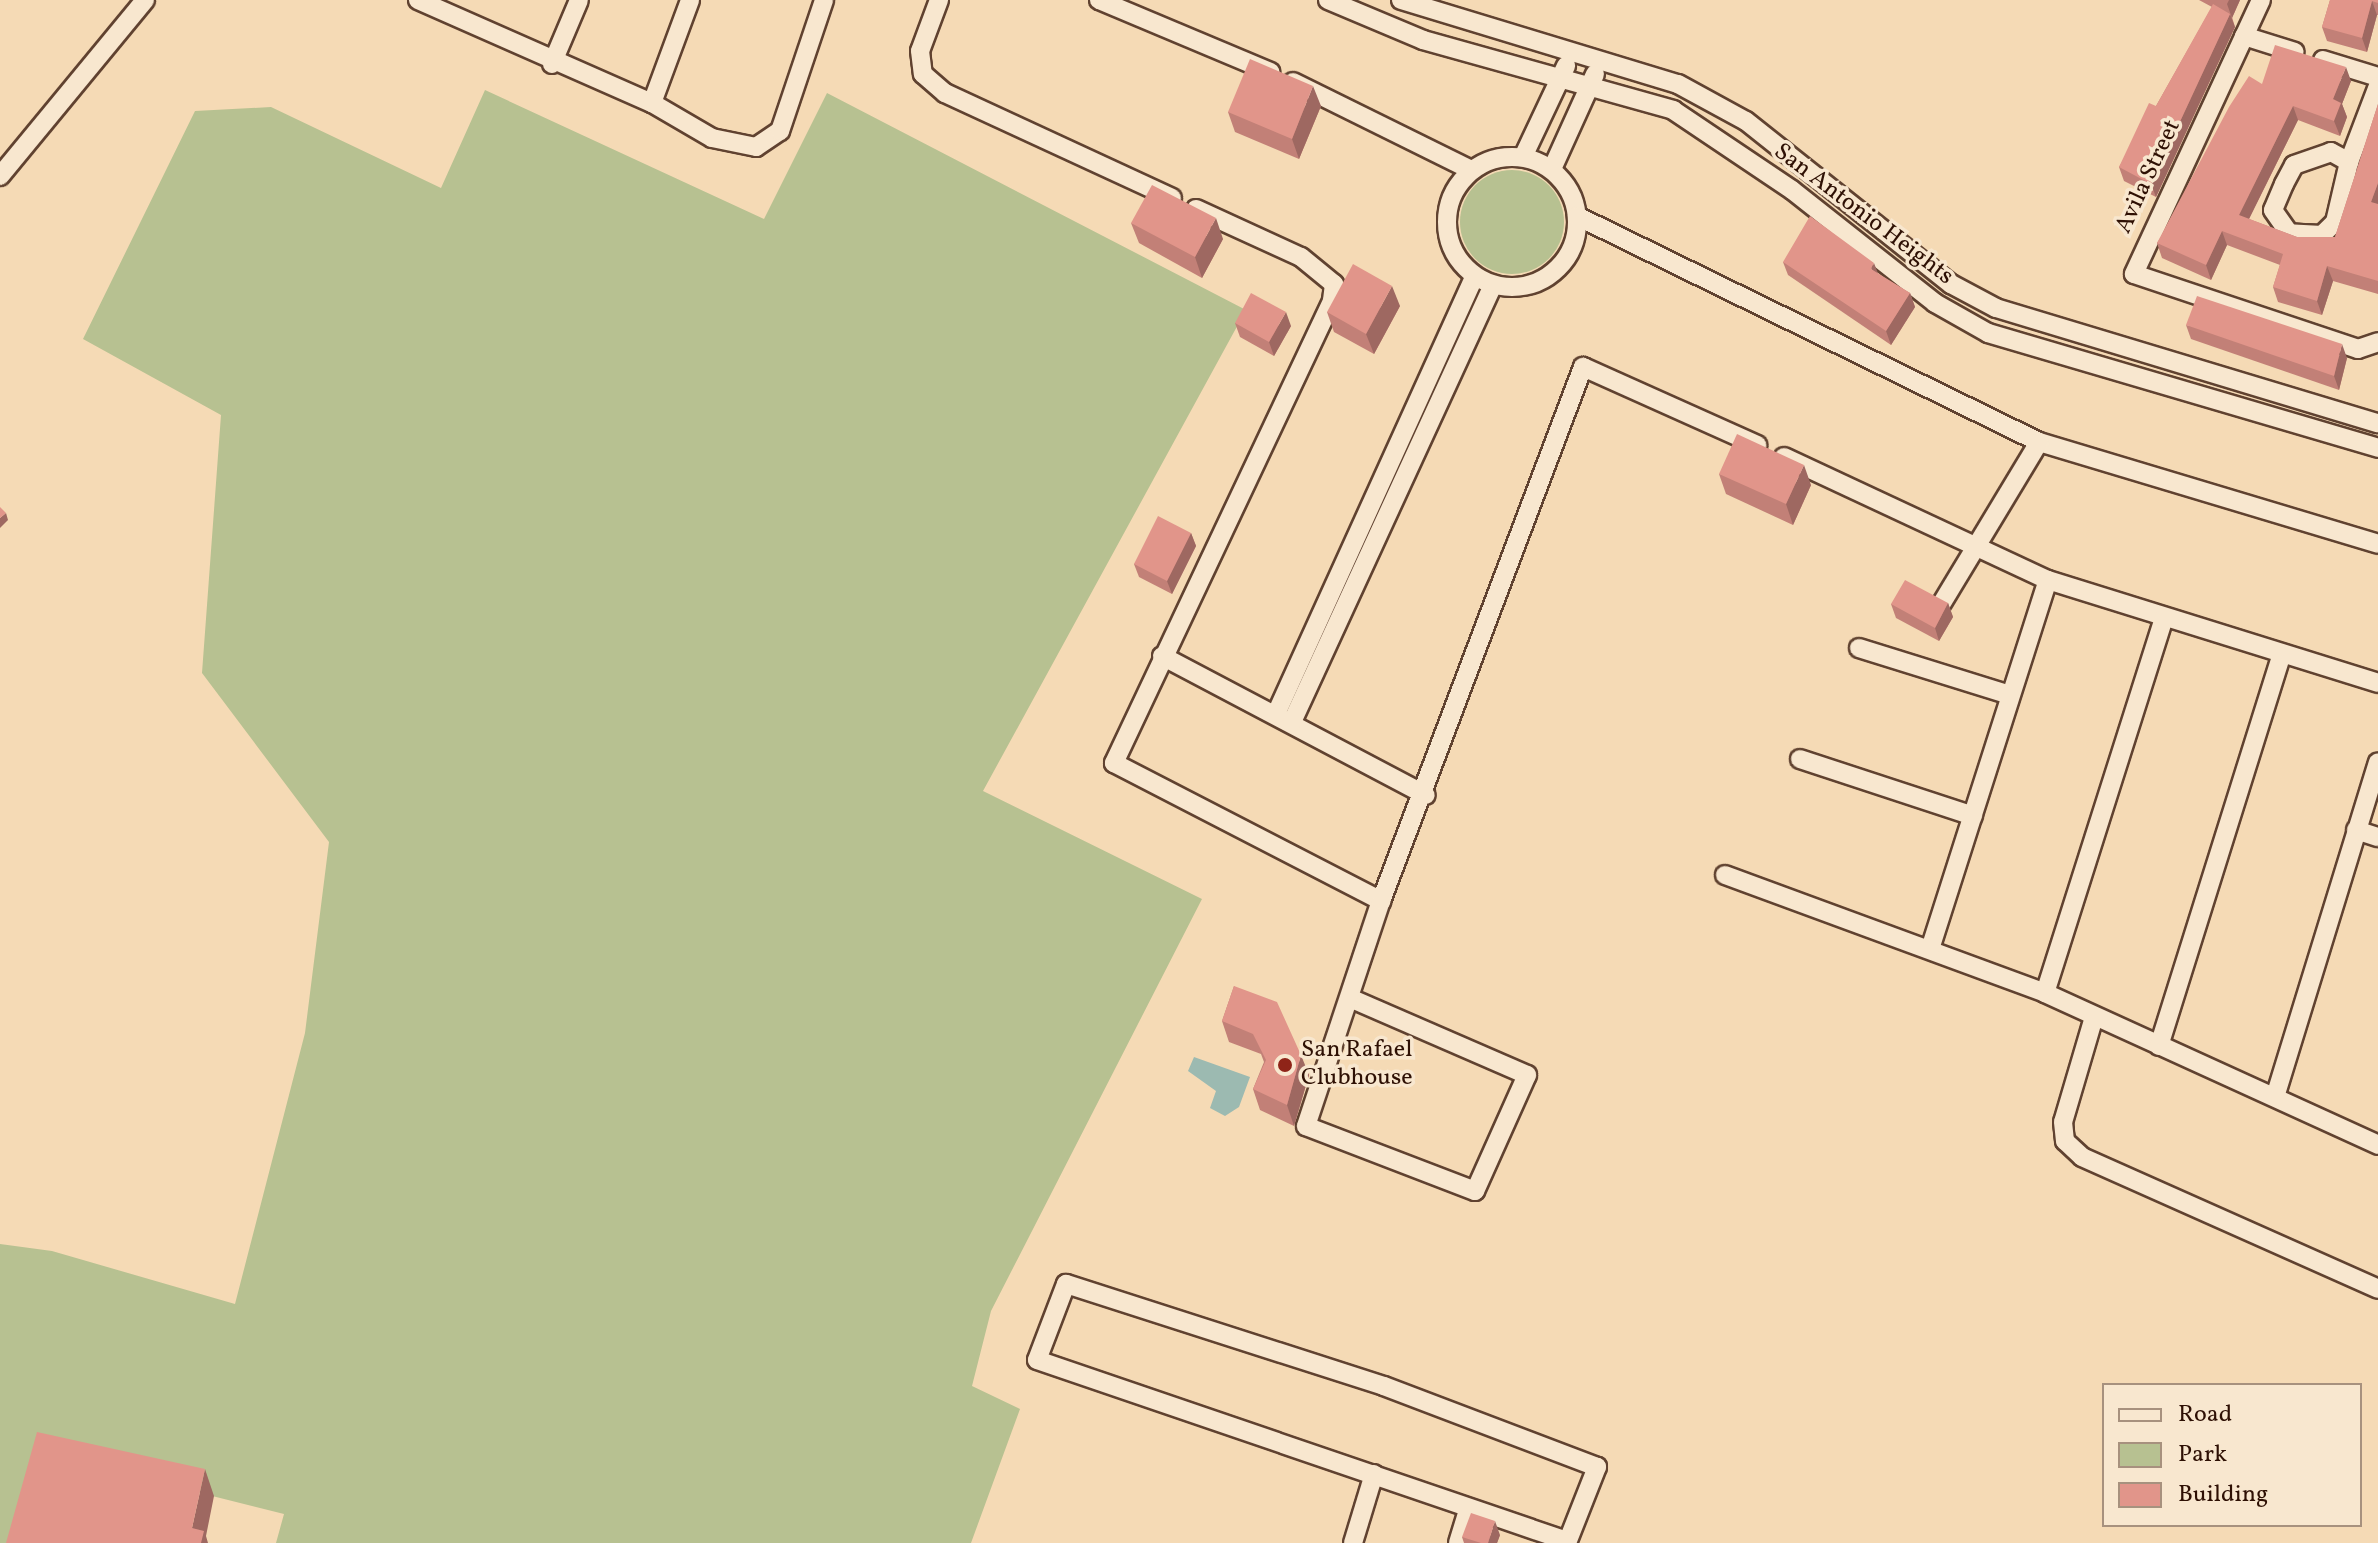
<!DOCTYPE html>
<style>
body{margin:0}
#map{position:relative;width:2378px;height:1543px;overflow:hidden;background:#f5dab5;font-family:Vollkorn,serif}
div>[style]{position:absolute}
.green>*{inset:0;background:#b7c191}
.round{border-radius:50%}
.water>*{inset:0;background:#9cbab1}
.roads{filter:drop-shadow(2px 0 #604230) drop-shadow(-2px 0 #604230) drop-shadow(0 2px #604230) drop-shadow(0 -2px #604230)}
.street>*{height:18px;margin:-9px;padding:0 9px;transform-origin:9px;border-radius:9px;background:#f8e7cf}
.street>.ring{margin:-9px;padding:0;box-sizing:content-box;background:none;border:18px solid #f8e7cf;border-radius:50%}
.wall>*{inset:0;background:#c28077}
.shaded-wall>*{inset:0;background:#9e6861}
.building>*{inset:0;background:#e1958a}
.dots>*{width:22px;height:22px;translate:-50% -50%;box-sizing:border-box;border:4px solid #f8e7cf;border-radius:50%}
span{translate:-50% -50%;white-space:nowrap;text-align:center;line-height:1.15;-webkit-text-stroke:7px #f8e7cf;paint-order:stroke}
.street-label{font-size:24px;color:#2e1004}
.poi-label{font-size:24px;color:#2e1004}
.left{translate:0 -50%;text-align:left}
.legend{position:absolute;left:2102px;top:1383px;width:260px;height:144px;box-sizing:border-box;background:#f8e7cf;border:2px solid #a7917e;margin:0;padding:10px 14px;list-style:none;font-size:24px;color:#2e1004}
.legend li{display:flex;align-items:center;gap:16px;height:40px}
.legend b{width:40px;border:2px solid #a7917e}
</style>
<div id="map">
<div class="green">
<i style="clip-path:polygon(485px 90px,764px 219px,827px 93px,1246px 310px,983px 791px,1202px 899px,991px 1311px,972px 1386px,1020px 1409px,971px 1543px,276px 1543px,284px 1514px,37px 1452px,14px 1543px,0 1543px,0 1244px,52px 1251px,235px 1304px,305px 1033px,329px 842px,202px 673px,221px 415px,83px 339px,195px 111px,271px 107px,441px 188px)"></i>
<i class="round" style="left:1460px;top:170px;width:104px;height:104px"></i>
</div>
<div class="water">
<i style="clip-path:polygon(1194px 1057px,1250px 1077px,1239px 1107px,1225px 1116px,1210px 1108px,1216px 1091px,1188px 1071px)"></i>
</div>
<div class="roads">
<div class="street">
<i style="left:418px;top:0;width:256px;rotate:23.8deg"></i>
<i style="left:652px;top:103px;width:69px;rotate:30.3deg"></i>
<i style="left:712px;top:138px;width:45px;rotate:11.6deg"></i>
<i style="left:756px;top:147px;width:29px;rotate:-34deg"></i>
<i style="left:780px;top:131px;width:138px;rotate:-71.4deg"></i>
<i style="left:939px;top:0;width:54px;rotate:110.4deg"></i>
<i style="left:920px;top:51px;width:23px;rotate:83deg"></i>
<i style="left:923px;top:74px;width:29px;rotate:41deg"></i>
<i style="left:945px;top:93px;width:250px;rotate:24.8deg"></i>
<i style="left:1099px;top:0;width:186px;rotate:22.8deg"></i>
<i style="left:1328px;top:0;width:103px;rotate:22.8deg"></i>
<i style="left:1423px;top:40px;width:260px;rotate:15.6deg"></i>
<i style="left:1673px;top:110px;width:143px;rotate:33.9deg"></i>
<i style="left:1792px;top:190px;width:182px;rotate:38.3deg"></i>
<i style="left:1935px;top:303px;width:61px;rotate:29.5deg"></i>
<i style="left:1988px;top:333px;width:407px;rotate:16.4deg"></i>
<i style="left:1401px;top:0;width:289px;rotate:16.9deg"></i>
<i style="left:1678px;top:84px;width:77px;rotate:28.6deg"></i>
<i style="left:1746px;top:121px;width:262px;rotate:38.5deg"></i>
<i style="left:1951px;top:284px;width:51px;rotate:28.1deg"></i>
<i style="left:1996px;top:308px;width:399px;rotate:16.8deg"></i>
<i style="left:2261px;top:0;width:302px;rotate:114.9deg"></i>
<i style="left:2134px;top:274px;width:236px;rotate:18.5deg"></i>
<i style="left:2358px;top:349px;width:21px;rotate:-19deg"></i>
<i style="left:2244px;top:36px;width:53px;rotate:17.4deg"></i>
<i style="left:2323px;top:60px;width:58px;rotate:17.2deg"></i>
<i style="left:552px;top:64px;width:69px;rotate:-67.1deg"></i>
<i style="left:1293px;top:82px;width:199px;rotate:26.3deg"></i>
<i style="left:652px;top:103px;width:110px;rotate:-69.7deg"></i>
<i style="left:2331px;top:152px;width:21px;rotate:29deg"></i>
<i style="left:2349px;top:162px;width:62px;rotate:103.1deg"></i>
<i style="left:2335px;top:222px;width:18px;rotate:135deg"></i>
<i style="left:2322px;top:235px;width:33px;rotate:-177deg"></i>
<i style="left:2289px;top:233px;width:28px;rotate:-125deg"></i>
<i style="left:2273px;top:210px;width:28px;rotate:-67deg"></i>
<i style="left:2284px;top:184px;width:21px;rotate:-62deg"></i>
<i style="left:2294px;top:165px;width:39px;rotate:-19deg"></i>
<i class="ring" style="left:1447px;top:157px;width:112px;height:112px"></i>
<i style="left:1523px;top:157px;width:101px;rotate:-64.7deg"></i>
<i style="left:2349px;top:162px;width:81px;rotate:-69.1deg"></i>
<i style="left:1552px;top:169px;width:104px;rotate:-65.6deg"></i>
<i style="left:0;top:176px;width:228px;rotate:-50.5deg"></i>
<i style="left:1196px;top:209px;width:115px;rotate:24.6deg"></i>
<i style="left:1301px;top:257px;width:43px;rotate:39.3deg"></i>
<i style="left:1334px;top:284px;width:17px;rotate:97deg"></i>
<i style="left:1332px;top:301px;width:511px;rotate:115.26deg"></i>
<i style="left:1114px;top:763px;width:301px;rotate:27.3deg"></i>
<i style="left:1577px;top:216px;width:514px;rotate:26.07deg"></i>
<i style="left:2039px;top:442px;width:354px;rotate:16.7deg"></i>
<i style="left:1784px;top:457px;width:291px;rotate:25deg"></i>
<i style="left:2048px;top:580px;width:346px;rotate:17.3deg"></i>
<i style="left:1942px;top:603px;width:188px;rotate:-58.9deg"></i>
<i style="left:1859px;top:648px;width:158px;rotate:17.3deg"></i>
<i style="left:1162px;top:656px;width:298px;rotate:27.8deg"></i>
<i style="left:1276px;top:714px;width:481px;rotate:-65.6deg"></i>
<i style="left:1292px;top:722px;width:481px;rotate:-65.3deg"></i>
<i style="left:1800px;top:759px;width:182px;rotate:18.2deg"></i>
<i style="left:2356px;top:830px;width:23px;rotate:18deg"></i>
<i style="left:1725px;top:875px;width:341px;rotate:20.2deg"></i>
<i style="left:2045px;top:993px;width:366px;rotate:24.5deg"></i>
<i style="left:1931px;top:946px;width:384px;rotate:-72.3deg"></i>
<i style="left:2045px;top:993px;width:393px;rotate:-72.4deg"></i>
<i style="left:1350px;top:998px;width:193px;rotate:23.5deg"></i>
<i style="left:1527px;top:1075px;width:127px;rotate:114.1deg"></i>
<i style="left:1475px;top:1191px;width:181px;rotate:-159deg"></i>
<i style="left:1306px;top:1126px;width:237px;rotate:-71.6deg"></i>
<i style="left:1381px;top:901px;width:571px;rotate:-69.28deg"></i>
<i style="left:1583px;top:367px;width:191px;rotate:24.1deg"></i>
<i style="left:2094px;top:1017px;width:109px;rotate:106.4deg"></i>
<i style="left:2063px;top:1122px;width:19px;rotate:84deg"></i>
<i style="left:2065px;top:1141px;width:23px;rotate:43deg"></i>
<i style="left:2082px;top:1157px;width:324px;rotate:24deg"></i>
<i style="left:2159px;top:1046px;width:408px;rotate:-72.6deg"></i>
<i style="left:2275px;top:1097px;width:350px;rotate:-72.9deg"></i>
<i style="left:1353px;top:1543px;width:72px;rotate:-73.1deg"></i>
<i style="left:1458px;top:1543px;width:34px;rotate:-73deg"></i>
<i style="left:1567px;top:1543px;width:82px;rotate:-68.5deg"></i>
<i style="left:1597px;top:1467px;width:228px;rotate:-159.2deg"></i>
<i style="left:1384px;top:1386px;width:334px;rotate:-162.2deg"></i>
<i style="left:1066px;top:1284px;width:81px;rotate:110.9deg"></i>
<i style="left:1037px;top:1360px;width:560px;rotate:18.86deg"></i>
</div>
</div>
<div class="wall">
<i style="clip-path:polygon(2199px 0,2240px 0,2232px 18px,2232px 17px,2235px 27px,2156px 197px,2124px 181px,2119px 167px,2156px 106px,2212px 7px)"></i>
<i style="clip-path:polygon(2330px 0,2378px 0,2378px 15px,2377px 15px,2367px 52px,2327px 41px,2322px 27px)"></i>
<i style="clip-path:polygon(2351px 81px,2342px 104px,2347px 117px,2340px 136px,2298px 120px,2249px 219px,2297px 237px,2335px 237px,2378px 104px,2378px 294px,2333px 281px,2322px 315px,2278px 302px,2273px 287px,2280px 265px,2227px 245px,2211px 280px,2162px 258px,2157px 243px,2262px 84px)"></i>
<i style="clip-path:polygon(1321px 106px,1299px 159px,1235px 132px,1228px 112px)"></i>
<i style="clip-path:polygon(1131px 223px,1223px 239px,1202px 278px,1139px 243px)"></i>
<i style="clip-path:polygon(1783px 262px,1878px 274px,1910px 293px,1915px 307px,1891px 345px,1788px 275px)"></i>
<i style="clip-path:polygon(1400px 306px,1374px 354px,1334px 332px,1327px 312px)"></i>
<i style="clip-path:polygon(1235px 323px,1291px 326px,1274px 356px,1240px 337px)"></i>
<i style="clip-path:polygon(2186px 325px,2347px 358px,2339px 390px,2191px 339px)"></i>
<i style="clip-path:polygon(1719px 474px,1811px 485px,1793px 525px,1726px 494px)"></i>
<i style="clip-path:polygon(1191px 533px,1196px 546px,1172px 594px,1139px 577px,1134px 564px)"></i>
<i style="clip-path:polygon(1948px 603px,1953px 617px,1939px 641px,1896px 618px,1891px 604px)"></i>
<i style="clip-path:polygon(1234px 986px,1309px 1075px,1294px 1126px,1260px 1110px,1253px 1089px,1264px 1062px,1261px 1054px,1229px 1042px,1222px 1021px)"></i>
<i style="clip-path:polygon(1500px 1535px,1497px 1543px,1464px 1543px,1462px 1537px)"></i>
</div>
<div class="shaded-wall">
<i style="clip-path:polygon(2229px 0,2240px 0,2232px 18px,2227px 4px)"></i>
<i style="clip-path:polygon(2372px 1px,2377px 15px,2367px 52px,2362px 38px)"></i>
<i style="clip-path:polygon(2230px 14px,2235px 27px,2156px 197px,2151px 184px)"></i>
<i style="clip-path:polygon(2346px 67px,2351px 81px,2342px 104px,2347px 117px,2340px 136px,2334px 121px,2333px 99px)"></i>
<i style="clip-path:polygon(1313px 86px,1321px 106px,1299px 159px,1292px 139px)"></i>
<i style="clip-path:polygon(2293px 106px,2298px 120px,2244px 229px,2239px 215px)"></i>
<i style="clip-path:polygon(2378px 183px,2378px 212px,2371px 202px)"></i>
<i style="clip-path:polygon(1216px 218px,1223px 239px,1202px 278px,1195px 257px)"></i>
<i style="clip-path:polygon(2222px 231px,2227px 245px,2211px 280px,2206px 265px)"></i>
<i style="clip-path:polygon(1874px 263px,1879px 276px,1871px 269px)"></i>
<i style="clip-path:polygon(2327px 266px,2333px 281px,2322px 315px,2317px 301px)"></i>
<i style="clip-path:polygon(1392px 286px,1400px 306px,1374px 354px,1366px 334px)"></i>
<i style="clip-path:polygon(1910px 293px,1915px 307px,1891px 345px,1886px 331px)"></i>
<i style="clip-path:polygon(1286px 312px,1291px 326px,1274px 356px,1269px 342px)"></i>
<i style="clip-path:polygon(2342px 344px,2347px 358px,2339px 390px,2334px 376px)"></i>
<i style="clip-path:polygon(1804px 465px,1811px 485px,1793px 525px,1786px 504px)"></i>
<i style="clip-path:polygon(6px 513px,8px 520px,0 528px,0 518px)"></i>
<i style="clip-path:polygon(1191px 533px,1196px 546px,1172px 594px,1167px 581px)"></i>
<i style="clip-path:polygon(1948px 603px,1953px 617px,1939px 641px,1935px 628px)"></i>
<i style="clip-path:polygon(1301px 1055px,1309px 1075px,1294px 1126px,1287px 1105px)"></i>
<i style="clip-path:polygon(205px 1469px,214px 1496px,206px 1536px,208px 1543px,197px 1543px,192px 1528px)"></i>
<i style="clip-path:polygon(1495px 1521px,1500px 1535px,1497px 1543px,1488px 1543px)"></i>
</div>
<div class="building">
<i style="clip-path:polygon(2330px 0,2378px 0,2378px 3px,2372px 1px,2362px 38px,2322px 27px)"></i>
<i style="clip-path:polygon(2213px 4px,2230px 14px,2151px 184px,2119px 167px,2149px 103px,2156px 106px)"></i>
<i style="clip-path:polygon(2275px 45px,2346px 67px,2333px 99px,2341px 103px,2334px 121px,2293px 106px,2239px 215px,2297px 237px,2335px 237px,2378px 104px,2378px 183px,2371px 202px,2378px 204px,2378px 281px,2327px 266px,2317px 301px,2273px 287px,2283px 254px,2222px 231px,2206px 265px,2157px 243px,2229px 107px,2249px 76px,2262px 84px)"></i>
<i style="clip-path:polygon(1250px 59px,1313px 86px,1292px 139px,1228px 112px)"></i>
<i style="clip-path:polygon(1152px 185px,1216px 218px,1195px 257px,1131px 223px)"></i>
<i style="clip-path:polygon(1810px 216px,1874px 263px,1871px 269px,1910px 293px,1886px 331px,1783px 262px)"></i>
<i style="clip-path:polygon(1353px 264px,1392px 286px,1366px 334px,1327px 312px)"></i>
<i style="clip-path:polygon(1251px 293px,1286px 312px,1269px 342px,1235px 323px)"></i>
<i style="clip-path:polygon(2197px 296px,2342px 344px,2334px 376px,2186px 325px)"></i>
<i style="clip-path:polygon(1737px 434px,1804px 465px,1786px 504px,1719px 474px)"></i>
<i style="clip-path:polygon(0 507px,6px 513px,0 518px)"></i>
<i style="clip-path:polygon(1158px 516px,1191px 533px,1167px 581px,1134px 564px)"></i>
<i style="clip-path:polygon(1905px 580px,1948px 603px,1935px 628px,1891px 604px)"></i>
<i style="clip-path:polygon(1234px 986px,1277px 1002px,1301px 1055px,1287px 1105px,1253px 1089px,1266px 1060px,1253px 1034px,1222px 1021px)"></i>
<i style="clip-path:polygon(37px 1432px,205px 1469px,192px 1528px,204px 1531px,201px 1543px,6px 1543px)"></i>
<i style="clip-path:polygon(1471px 1513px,1495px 1521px,1488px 1543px,1481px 1543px,1462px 1537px)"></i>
</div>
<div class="dots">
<i style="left:1285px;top:1065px;background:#8f2418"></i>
</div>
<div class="street-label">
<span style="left:2149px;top:177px;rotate:-65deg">Avila Street</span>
<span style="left:1863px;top:215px;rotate:37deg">San Antonio Heights</span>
</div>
<div class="poi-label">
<span class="left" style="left:1301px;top:1065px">San Rafael<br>Clubhouse</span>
</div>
<ul class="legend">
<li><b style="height:10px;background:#f8e7cf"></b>Road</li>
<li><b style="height:22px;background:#b7c191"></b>Park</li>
<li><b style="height:22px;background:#e1958a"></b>Building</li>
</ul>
</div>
